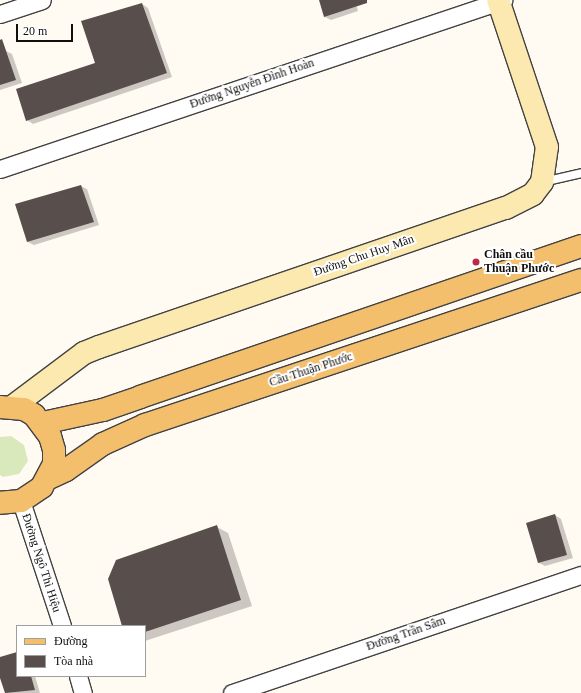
<!DOCTYPE html>
<meta charset="utf-8">
<style>
body{margin:0}
#map{position:relative;width:581px;height:693px;overflow:hidden;background:#fffaf2;font-family:"Times New Roman",serif}
div>[style]{position:absolute}
.green>*{inset:0;background:#d9e9bc}
.shadow>*{inset:0;background:#0003}
.building>*{inset:0;background:#584e4c}
.roads{filter:drop-shadow(1px 0 #424242) drop-shadow(-1px 0 #424242) drop-shadow(0 1px #424242) drop-shadow(0 -1px #424242)}
.lane>*{height:8px;margin:-4px;padding:0 4px;transform-origin:4px;border-radius:4px;background:#fff}
.street>*{height:17px;margin:-8.5px;padding:0 8.5px;transform-origin:8.5px;border-radius:8.5px;background:#fff}
.secondary>*{height:22px;margin:-11px;padding:0 11px;transform-origin:11px;border-radius:11px;background:#fce9af}
.primary>*{height:22px;margin:-11px;padding:0 11px;transform-origin:11px;border-radius:11px;background:#f4bf6c}
.dots>*{width:11px;height:11px;translate:-50% -50%;box-sizing:border-box;border:2px solid #fff;border-radius:50%}
span{translate:-50% -50%;white-space:nowrap;text-align:center;line-height:1.15;-webkit-text-stroke:4px #fff;paint-order:stroke}
.street-label{font-size:12px;color:#0f0f0f}
.poi-label{font-size:12px;color:#0f0f0f;font-weight:700}
.left{translate:0 -50%;text-align:left}
.legend{position:absolute;left:16px;top:625px;width:130px;height:52px;box-sizing:border-box;background:#fff;border:1px solid #9f9f9f;margin:0;padding:5px 7px;list-style:none;font-size:12px;color:#0f0f0f}
.legend li{display:flex;align-items:center;gap:8px;height:20px}
.legend b{width:20px;border:1px solid #9f9f9f}
.scale{position:absolute;left:16px;top:24px;width:57px;height:18px;box-sizing:border-box;border:2px solid #0f0f0f;border-top:0;padding-left:5px;font-size:12px;line-height:14px;white-space:nowrap;color:#0f0f0f;-webkit-text-stroke:3px #fff;paint-order:stroke}
</style>
<div id="map">
<div class="green">
<i style="clip-path:polygon(11px 436px,24px 445px,28px 461px,19px 474px,3px 477px,0 475px,0 437px)"></i>
</div>
<div class="shadow">
<i style="clip-path:polygon(320px 0,355px 0,358px 11px,331px 20px,325px 17px)"></i>
<i style="clip-path:polygon(142px 4px,148px 8px,172px 77px,33px 124px,27px 120px,97px 63px)"></i>
<i style="clip-path:polygon(6px 51px,12px 54px,22px 83px,0 90px,0 53px)"></i>
<i style="clip-path:polygon(81px 186px,87px 189px,99px 225px,34px 245px,28px 242px,16px 205px)"></i>
<i style="clip-path:polygon(555px 515px,561px 519px,573px 558px,545px 566px,539px 563px)"></i>
<i style="clip-path:polygon(217px 527px,228px 533px,252px 606px,145px 641px,145px 626px,123px 626px)"></i>
<i style="clip-path:polygon(17px 653px,17px 676px,35px 676px,40px 693px,6px 693px,0 675px,0 658px)"></i>
</div>
<div class="building">
<i style="clip-path:polygon(319px 0,367px 0,367px 3px,324px 17px)"></i>
<i style="clip-path:polygon(142px 3px,167px 73px,26px 121px,16px 89px,95px 63px,81px 21px)"></i>
<i style="clip-path:polygon(2px 39px,16px 80px,0 85px,0 40px)"></i>
<i style="clip-path:polygon(81px 185px,94px 222px,27px 242px,15px 204px)"></i>
<i style="clip-path:polygon(555px 514px,567px 555px,538px 563px,526px 523px)"></i>
<i style="clip-path:polygon(217px 525px,241px 600px,145px 632px,145px 626px,122px 626px,108px 579px,116px 560px)"></i>
<i style="clip-path:polygon(17px 652px,17px 676px,31px 676px,35px 690px,5px 693px,0 678px,0 657px)"></i>
</div>
<div class="roads">
<div class="lane">
<i style="left:543px;top:182px;width:39px;rotate:-13deg"></i>
</div>
<div class="street">
<i style="left:0;top:14px;width:44px;rotate:-18.4deg"></i>
<i style="left:0;top:169px;width:531px;rotate:-18.57deg"></i>
<i style="left:21px;top:501px;width:132px;rotate:71.8deg"></i>
<i style="left:78px;top:676px;width:18px;rotate:74deg"></i>
<i style="left:232px;top:693px;width:368px;rotate:-18.7deg"></i>
</div>
<div class="secondary">
<i style="left:12px;top:407px;width:90px;rotate:-36.9deg"></i>
<i style="left:84px;top:353px;width:16px;rotate:-22deg"></i>
<i style="left:99px;top:347px;width:430px;rotate:-18.9deg"></i>
<i style="left:506px;top:208px;width:30px;rotate:-27deg"></i>
<i style="left:533px;top:194px;width:15px;rotate:-53deg"></i>
<i style="left:542px;top:182px;width:35px;rotate:-82deg"></i>
<i style="left:547px;top:147px;width:155px;rotate:-108.4deg"></i>
</div>
<div class="primary">
<i style="left:0;top:407px;width:24px;rotate:5deg"></i>
<i style="left:24px;top:409px;width:12px;rotate:31deg"></i>
<i style="left:34px;top:415px;width:26px;rotate:53deg"></i>
<i style="left:50px;top:436px;width:15px;rotate:74deg"></i>
<i style="left:54px;top:450px;width:14px;rotate:90deg"></i>
<i style="left:54px;top:464px;width:26px;rotate:118deg"></i>
<i style="left:42px;top:487px;width:25px;rotate:146deg"></i>
<i style="left:21px;top:501px;width:21px;rotate:175deg"></i>
<i style="left:43px;top:423px;width:61px;rotate:-12.2deg"></i>
<i style="left:103px;top:410px;width:39px;rotate:-19deg"></i>
<i style="left:140px;top:397px;width:466px;rotate:-18.9deg"></i>
<i style="left:49px;top:478px;width:19px;rotate:-25deg"></i>
<i style="left:66px;top:470px;width:45px;rotate:-35.1deg"></i>
<i style="left:103px;top:444px;width:46px;rotate:-24.3deg"></i>
<i style="left:145px;top:425px;width:459px;rotate:-18.4deg"></i>
</div>
</div>
<div class="dots">
<i style="left:476px;top:262px;background:#bc2a46"></i>
</div>
<div class="street-label">
<span style="left:252px;top:84px;rotate:-19deg">Đường Nguyễn Đình Hoàn</span>
<span style="left:364px;top:256px;rotate:-19deg">Đường Chu Huy Mân</span>
<span style="left:311px;top:370px;rotate:-18deg">Cầu Thuận Phước</span>
<span style="left:41px;top:563px;rotate:72deg">Đường Ngô Thì Hiệu</span>
<span style="left:406px;top:634px;rotate:-19deg">Đường Trần Sâm</span>
</div>
<div class="poi-label">
<span class="left" style="left:484px;top:262px">Chân cầu<br>Thuận Phước</span>
</div>
<ul class="legend">
<li><b style="height:5px;background:#f4bf6c"></b>Đường</li>
<li><b style="height:11px;background:#584e4c"></b>Tòa nhà</li>
</ul>
<div class="scale">20 m</div>
</div>
